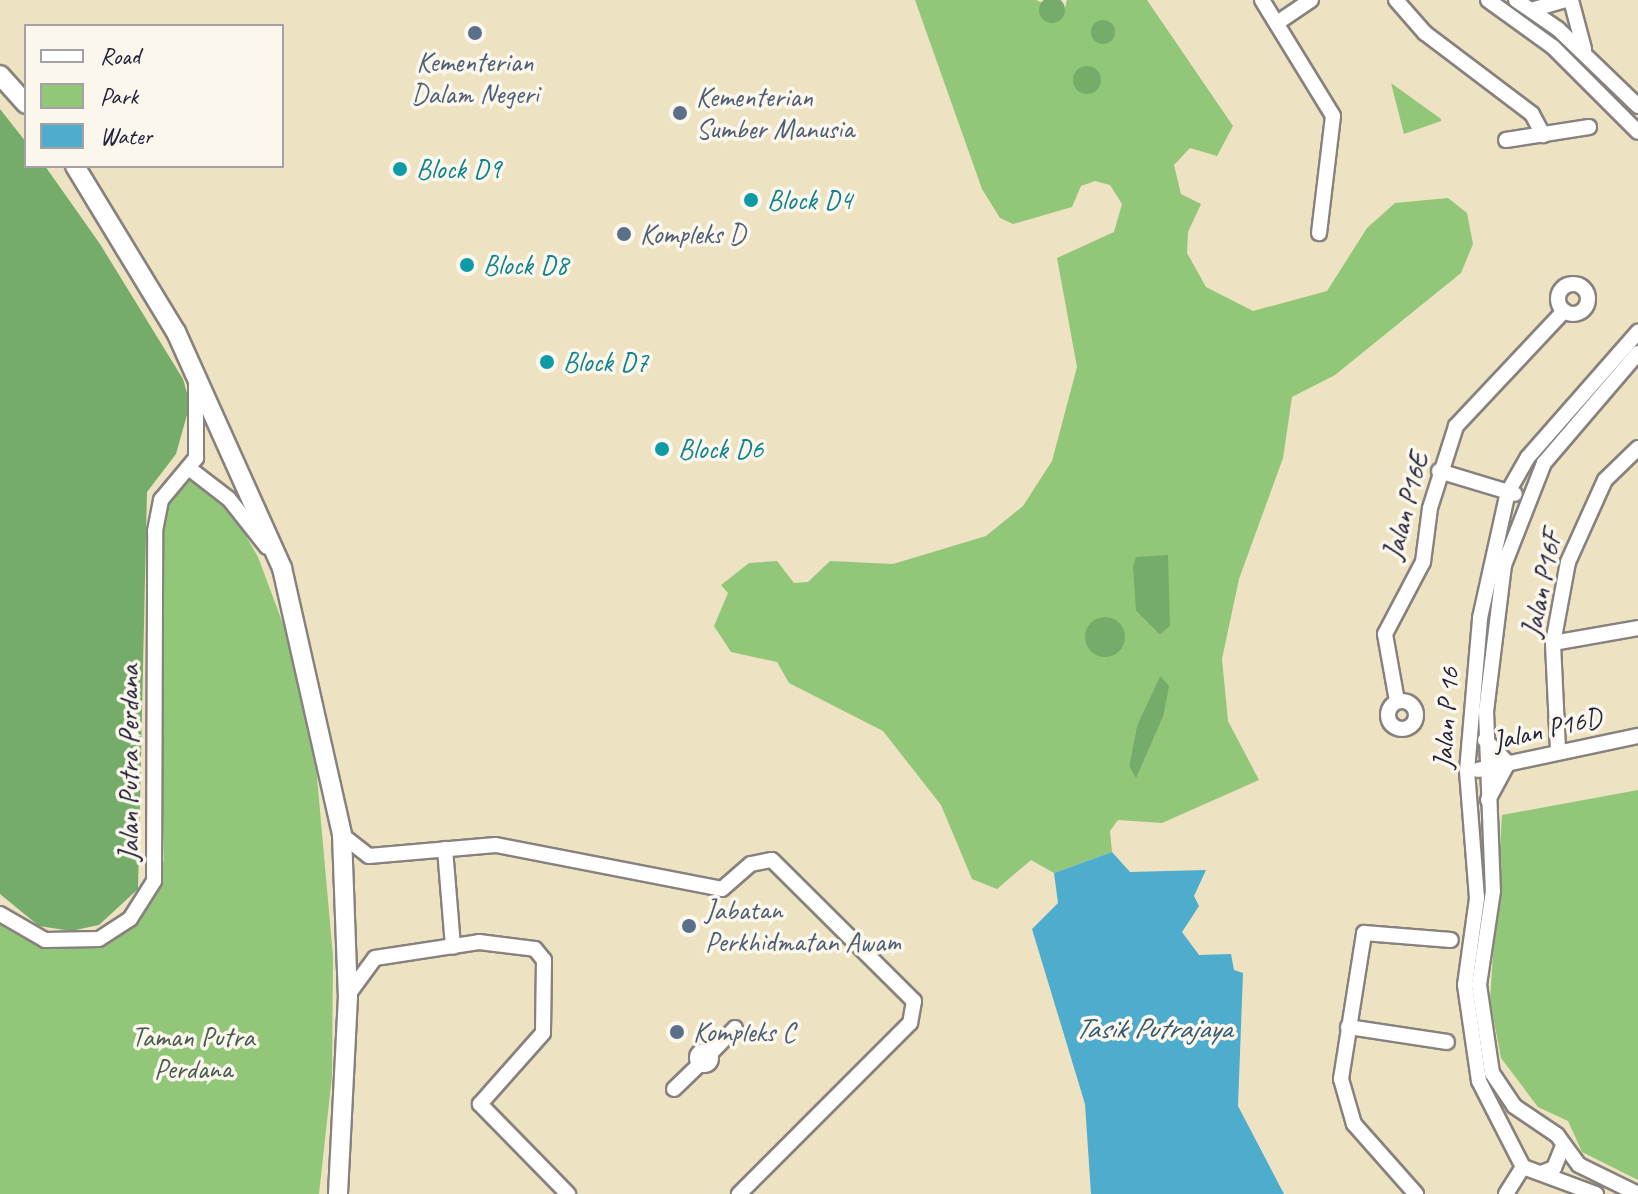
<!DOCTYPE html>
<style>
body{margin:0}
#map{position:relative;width:1638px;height:1194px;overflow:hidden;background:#ede2c2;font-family:Caveat,sans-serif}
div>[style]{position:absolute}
.green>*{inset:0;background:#92c779}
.forest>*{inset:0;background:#75ac69}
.round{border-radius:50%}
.water>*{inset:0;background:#4eaccd}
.roads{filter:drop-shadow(2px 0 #88827e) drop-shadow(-2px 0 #88827e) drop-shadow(0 2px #88827e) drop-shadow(0 -2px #88827e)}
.minor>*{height:14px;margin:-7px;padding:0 7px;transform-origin:7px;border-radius:7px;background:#fff}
.minor>.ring{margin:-7px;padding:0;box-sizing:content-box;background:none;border:14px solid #fff;border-radius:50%}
.major>*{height:18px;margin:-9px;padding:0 9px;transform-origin:9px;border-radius:9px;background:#fff}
.dots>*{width:22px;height:22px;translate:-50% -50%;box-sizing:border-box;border:4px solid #fbf7ec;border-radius:50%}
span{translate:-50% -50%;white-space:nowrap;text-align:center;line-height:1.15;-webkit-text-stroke:7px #fbf7ec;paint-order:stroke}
.service-label{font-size:28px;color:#4e5e75}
.left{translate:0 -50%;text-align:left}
.culture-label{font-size:28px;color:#0d838f}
.street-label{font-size:28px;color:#22223b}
.park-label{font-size:28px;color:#495c51}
.water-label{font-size:30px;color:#345975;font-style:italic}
.legend{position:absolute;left:24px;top:24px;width:260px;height:144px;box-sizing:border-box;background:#fbf7ec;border:2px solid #a4a2a5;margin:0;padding:10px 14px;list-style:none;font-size:24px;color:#22223b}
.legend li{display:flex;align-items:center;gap:16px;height:40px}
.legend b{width:40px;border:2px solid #a4a2a5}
</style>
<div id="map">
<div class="green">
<i style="clip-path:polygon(evenodd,915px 0,1036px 0,1064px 12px,1067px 0,1147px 0,1233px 126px,1217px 156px,1190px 148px,1174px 165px,1181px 194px,1201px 204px,1188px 232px,1187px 253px,1206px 287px,1253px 311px,1327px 291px,1367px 228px,1395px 203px,1448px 198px,1467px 213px,1473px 244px,1461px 273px,1335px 375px,1292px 397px,1283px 458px,1239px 579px,1222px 659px,1228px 721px,1259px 780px,1162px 823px,1118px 820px,1110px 831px,1112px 852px,1054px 873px,1031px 860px,997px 889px,972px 879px,941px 805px,883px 731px,789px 683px,777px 662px,731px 652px,714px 626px,728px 593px,721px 585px,749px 563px,777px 561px,794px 583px,808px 582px,830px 561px,893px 564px,986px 536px,1023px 506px,1052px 461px,1077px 367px,1057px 258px,1114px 232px,1122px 204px,1110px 185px,1095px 181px,1081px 186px,1072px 207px,1013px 224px,1000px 218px,982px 189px,915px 0,1166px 593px,1170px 626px,1160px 635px,1136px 611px,1136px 600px,1166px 593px,915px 0,1160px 676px,1163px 717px,1136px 779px,1129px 766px,1137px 725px,1160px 676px)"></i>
<i style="clip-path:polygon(1391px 83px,1441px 119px,1441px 121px,1404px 134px)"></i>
<i style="clip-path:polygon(188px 480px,202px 482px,227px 503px,258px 557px,286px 632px,316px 766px,333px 956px,332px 1076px,319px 1194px,0 1194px,0 925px,39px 947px,91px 948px,133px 925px,158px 889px,164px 859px,156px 555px,161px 511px)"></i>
<i style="clip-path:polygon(1638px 790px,1638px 1180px,1582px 1152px,1568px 1121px,1538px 1107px,1501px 1058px,1490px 1000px,1502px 815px)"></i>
</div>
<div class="forest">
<i class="round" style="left:1039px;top:-3px;width:26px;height:26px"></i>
<i class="round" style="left:1091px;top:20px;width:24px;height:24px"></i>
<i class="round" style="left:1073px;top:66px;width:28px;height:28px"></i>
<i style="clip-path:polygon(0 109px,26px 142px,26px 166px,45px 166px,100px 244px,183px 379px,190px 404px,176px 454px,147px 492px,138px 889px,99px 925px,71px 931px,39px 926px,0 894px)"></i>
<i style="clip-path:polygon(1168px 555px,1170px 626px,1160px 635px,1136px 611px,1133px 567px,1136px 557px)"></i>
<i class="round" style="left:1085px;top:617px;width:40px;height:40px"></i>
<i style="clip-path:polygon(1160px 676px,1169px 686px,1163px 717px,1136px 779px,1129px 766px,1137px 725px)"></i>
</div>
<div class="water">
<i style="clip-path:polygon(1112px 852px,1130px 872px,1206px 870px,1194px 896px,1199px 906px,1182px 932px,1199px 955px,1231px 954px,1234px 970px,1243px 973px,1238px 1106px,1284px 1194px,1091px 1194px,1085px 1104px,1032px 929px,1058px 903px,1054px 873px)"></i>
</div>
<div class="roads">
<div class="minor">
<i style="left:1262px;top:0;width:136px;rotate:58.5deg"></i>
<i style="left:1333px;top:116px;width:118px;rotate:96.8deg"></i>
<i style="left:1396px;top:0;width:44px;rotate:48.7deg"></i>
<i style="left:1425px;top:33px;width:134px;rotate:37.1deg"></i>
<i style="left:1532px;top:114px;width:24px;rotate:62deg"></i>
<i style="left:1488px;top:0;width:80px;rotate:35.9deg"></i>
<i style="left:1553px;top:47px;width:120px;rotate:45deg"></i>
<i style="left:1516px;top:0;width:51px;rotate:34.6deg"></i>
<i style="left:1558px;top:29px;width:111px;rotate:43.9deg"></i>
<i style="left:1571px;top:0;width:51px;rotate:75.1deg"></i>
<i style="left:1531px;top:10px;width:35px;rotate:-16deg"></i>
<i style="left:1277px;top:23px;width:41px;rotate:-34.1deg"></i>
<i style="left:1506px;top:140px;width:84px;rotate:-8.9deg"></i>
<i class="ring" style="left:1558px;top:284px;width:16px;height:16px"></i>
<i style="left:1638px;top:353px;width:145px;rotate:130.5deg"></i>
<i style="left:1544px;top:463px;width:110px;rotate:111.4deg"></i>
<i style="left:1504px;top:565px;width:147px;rotate:97deg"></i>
<i style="left:1486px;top:711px;width:180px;rotate:87.8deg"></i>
<i style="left:1493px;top:891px;width:95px;rotate:98.5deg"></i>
<i style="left:1479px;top:985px;width:89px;rotate:81.6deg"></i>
<i style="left:1492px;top:1073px;width:40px;rotate:56deg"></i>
<i style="left:1514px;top:1106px;width:52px;rotate:34deg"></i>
<i style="left:1557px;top:1135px;width:37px;rotate:54deg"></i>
<i style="left:1579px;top:1165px;width:66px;rotate:26.2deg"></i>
<i style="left:190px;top:469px;width:49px;rotate:37.6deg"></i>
<i style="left:229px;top:499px;width:61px;rotate:51.6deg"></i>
<i style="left:1439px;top:471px;width:79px;rotate:16.8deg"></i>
<i style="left:1553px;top:643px;width:86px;rotate:-10deg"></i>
<i class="ring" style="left:1388px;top:701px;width:14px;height:14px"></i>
<i style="left:1397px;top:701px;width:68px;rotate:-100.2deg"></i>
<i style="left:1385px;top:634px;width:81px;rotate:-62.2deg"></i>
<i style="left:1423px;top:562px;width:54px;rotate:-82.6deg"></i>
<i style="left:1430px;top:508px;width:86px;rotate:-72.4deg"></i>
<i style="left:1456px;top:426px;width:158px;rotate:-46.8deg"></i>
<i style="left:1485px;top:740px;width:33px;rotate:45deg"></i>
<i style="left:1508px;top:763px;width:42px;rotate:118.4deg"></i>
<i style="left:1558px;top:750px;width:107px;rotate:-92.7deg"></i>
<i style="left:1553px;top:643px;width:82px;rotate:-79.5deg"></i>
<i style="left:1568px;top:562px;width:90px;rotate:-65.7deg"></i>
<i style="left:1605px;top:480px;width:46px;rotate:-44.1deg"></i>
<i style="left:1478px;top:770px;width:164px;rotate:-12deg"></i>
<i style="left:342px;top:835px;width:34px;rotate:38deg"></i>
<i style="left:369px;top:856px;width:127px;rotate:-5deg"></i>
<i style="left:496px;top:845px;width:230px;rotate:11deg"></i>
<i style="left:722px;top:889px;width:38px;rotate:-41deg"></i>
<i style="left:751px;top:864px;width:21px;rotate:-11deg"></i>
<i style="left:772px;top:860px;width:200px;rotate:44.8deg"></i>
<i style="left:914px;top:1001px;width:22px;rotate:100deg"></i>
<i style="left:910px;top:1023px;width:242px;rotate:135deg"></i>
<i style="left:445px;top:849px;width:98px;rotate:85.3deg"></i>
<i style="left:0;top:914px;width:52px;rotate:30deg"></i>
<i style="left:45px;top:940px;width:54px;rotate:-1.1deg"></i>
<i style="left:99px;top:939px;width:37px;rotate:-33deg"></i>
<i style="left:130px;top:919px;width:45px;rotate:-57.7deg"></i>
<i style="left:154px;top:881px;width:350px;rotate:-89.8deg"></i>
<i style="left:155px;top:531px;width:32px;rotate:-79deg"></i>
<i style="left:161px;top:500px;width:55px;rotate:-50.2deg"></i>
<i style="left:196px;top:458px;width:73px;rotate:-90deg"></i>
<i style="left:350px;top:992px;width:42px;rotate:-53.7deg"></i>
<i style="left:375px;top:958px;width:105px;rotate:-8.7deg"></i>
<i style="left:479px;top:942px;width:56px;rotate:7.1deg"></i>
<i style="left:535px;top:949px;width:14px;rotate:51deg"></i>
<i style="left:544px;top:960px;width:73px;rotate:90.8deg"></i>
<i style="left:543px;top:1033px;width:95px;rotate:131.6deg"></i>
<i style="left:480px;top:1104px;width:126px;rotate:45.6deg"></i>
<i style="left:1348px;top:1027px;width:100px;rotate:8.6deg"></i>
<i class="ring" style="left:697px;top:1051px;width:0;height:0"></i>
<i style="left:710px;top:1054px;width:36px;rotate:-46deg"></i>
<i style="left:674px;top:1089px;width:36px;rotate:-44deg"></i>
<i style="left:1541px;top:1173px;width:14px;rotate:-21deg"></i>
<i style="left:1554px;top:1168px;width:22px;rotate:-68deg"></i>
<i style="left:1416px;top:1194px;width:94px;rotate:-131.5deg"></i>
<i style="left:1354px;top:1124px;width:47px;rotate:-106.1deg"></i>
<i style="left:1341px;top:1079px;width:148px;rotate:-81deg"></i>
<i style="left:1364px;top:933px;width:87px;rotate:4.6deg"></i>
<i style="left:1506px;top:1194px;width:32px;rotate:-58deg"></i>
<i style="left:1596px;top:1194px;width:78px;rotate:-159.7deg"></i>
<i style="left:1523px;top:1167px;width:97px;rotate:-117.1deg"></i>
<i style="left:1479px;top:1081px;width:97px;rotate:-98.3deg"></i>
<i style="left:1465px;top:985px;width:88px;rotate:-82.1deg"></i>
<i style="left:1477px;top:898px;width:127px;rotate:-94.5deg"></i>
<i style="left:1467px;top:771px;width:154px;rotate:-85.1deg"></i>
<i style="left:1480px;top:618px;width:129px;rotate:-77.5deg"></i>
<i style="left:1508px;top:492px;width:40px;rotate:-60.3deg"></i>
<i style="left:1528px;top:457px;width:167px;rotate:-48.7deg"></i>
</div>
<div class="major">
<i style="left:0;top:75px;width:39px;rotate:48deg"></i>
<i style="left:75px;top:166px;width:194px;rotate:58.7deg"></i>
<i style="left:176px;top:332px;width:259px;rotate:65.8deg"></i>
<i style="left:282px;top:568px;width:274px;rotate:77.3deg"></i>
<i style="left:342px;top:835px;width:161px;rotate:87.9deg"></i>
<i style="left:348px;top:996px;width:198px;rotate:92.9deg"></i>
</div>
</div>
<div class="dots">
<i style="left:475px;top:33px;background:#5c6f8a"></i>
<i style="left:680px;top:113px;background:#5c6f8a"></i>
<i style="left:400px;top:169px;background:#0f9aa8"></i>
<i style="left:751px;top:200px;background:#0f9aa8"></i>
<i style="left:624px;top:234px;background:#5c6f8a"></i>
<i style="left:467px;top:265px;background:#0f9aa8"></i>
<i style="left:547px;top:362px;background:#0f9aa8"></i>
<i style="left:662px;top:449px;background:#0f9aa8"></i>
<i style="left:689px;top:926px;background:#5c6f8a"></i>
<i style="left:677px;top:1032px;background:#5c6f8a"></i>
</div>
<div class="service-label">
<span style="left:475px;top:78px">Kementerian<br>Dalam Negeri</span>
<span class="left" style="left:696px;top:113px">Kementerian<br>Sumber Manusia</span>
<span class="left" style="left:640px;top:234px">Kompleks D</span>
<span class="left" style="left:705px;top:926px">Jabatan<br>Perkhidmatan Awam</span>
<span class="left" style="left:693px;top:1032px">Kompleks C</span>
</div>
<div class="culture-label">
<span class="left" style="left:416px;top:169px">Block D9</span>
<span class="left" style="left:767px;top:200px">Block D4</span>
<span class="left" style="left:483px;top:265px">Block D8</span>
<span class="left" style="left:563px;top:362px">Block D7</span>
<span class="left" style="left:678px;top:449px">Block D6</span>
</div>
<div class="street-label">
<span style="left:1406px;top:506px;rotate:-75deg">Jalan P16E</span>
<span style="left:1542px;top:584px;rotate:-78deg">Jalan P16F</span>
<span style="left:1446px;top:718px;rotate:-86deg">Jalan P 16</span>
<span style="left:1547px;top:729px;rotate:-13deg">Jalan P16D</span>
<span style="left:129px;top:763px;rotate:-90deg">Jalan Putra Perdana</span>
</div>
<div class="park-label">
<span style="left:193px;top:1053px">Taman Putra<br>Perdana</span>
</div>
<div class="water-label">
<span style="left:1153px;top:1028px">Tasik Putrajaya</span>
</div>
<ul class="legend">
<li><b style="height:10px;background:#fff"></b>Road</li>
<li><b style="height:22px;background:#92c779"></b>Park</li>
<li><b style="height:22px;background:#4eaccd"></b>Water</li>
</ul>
</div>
